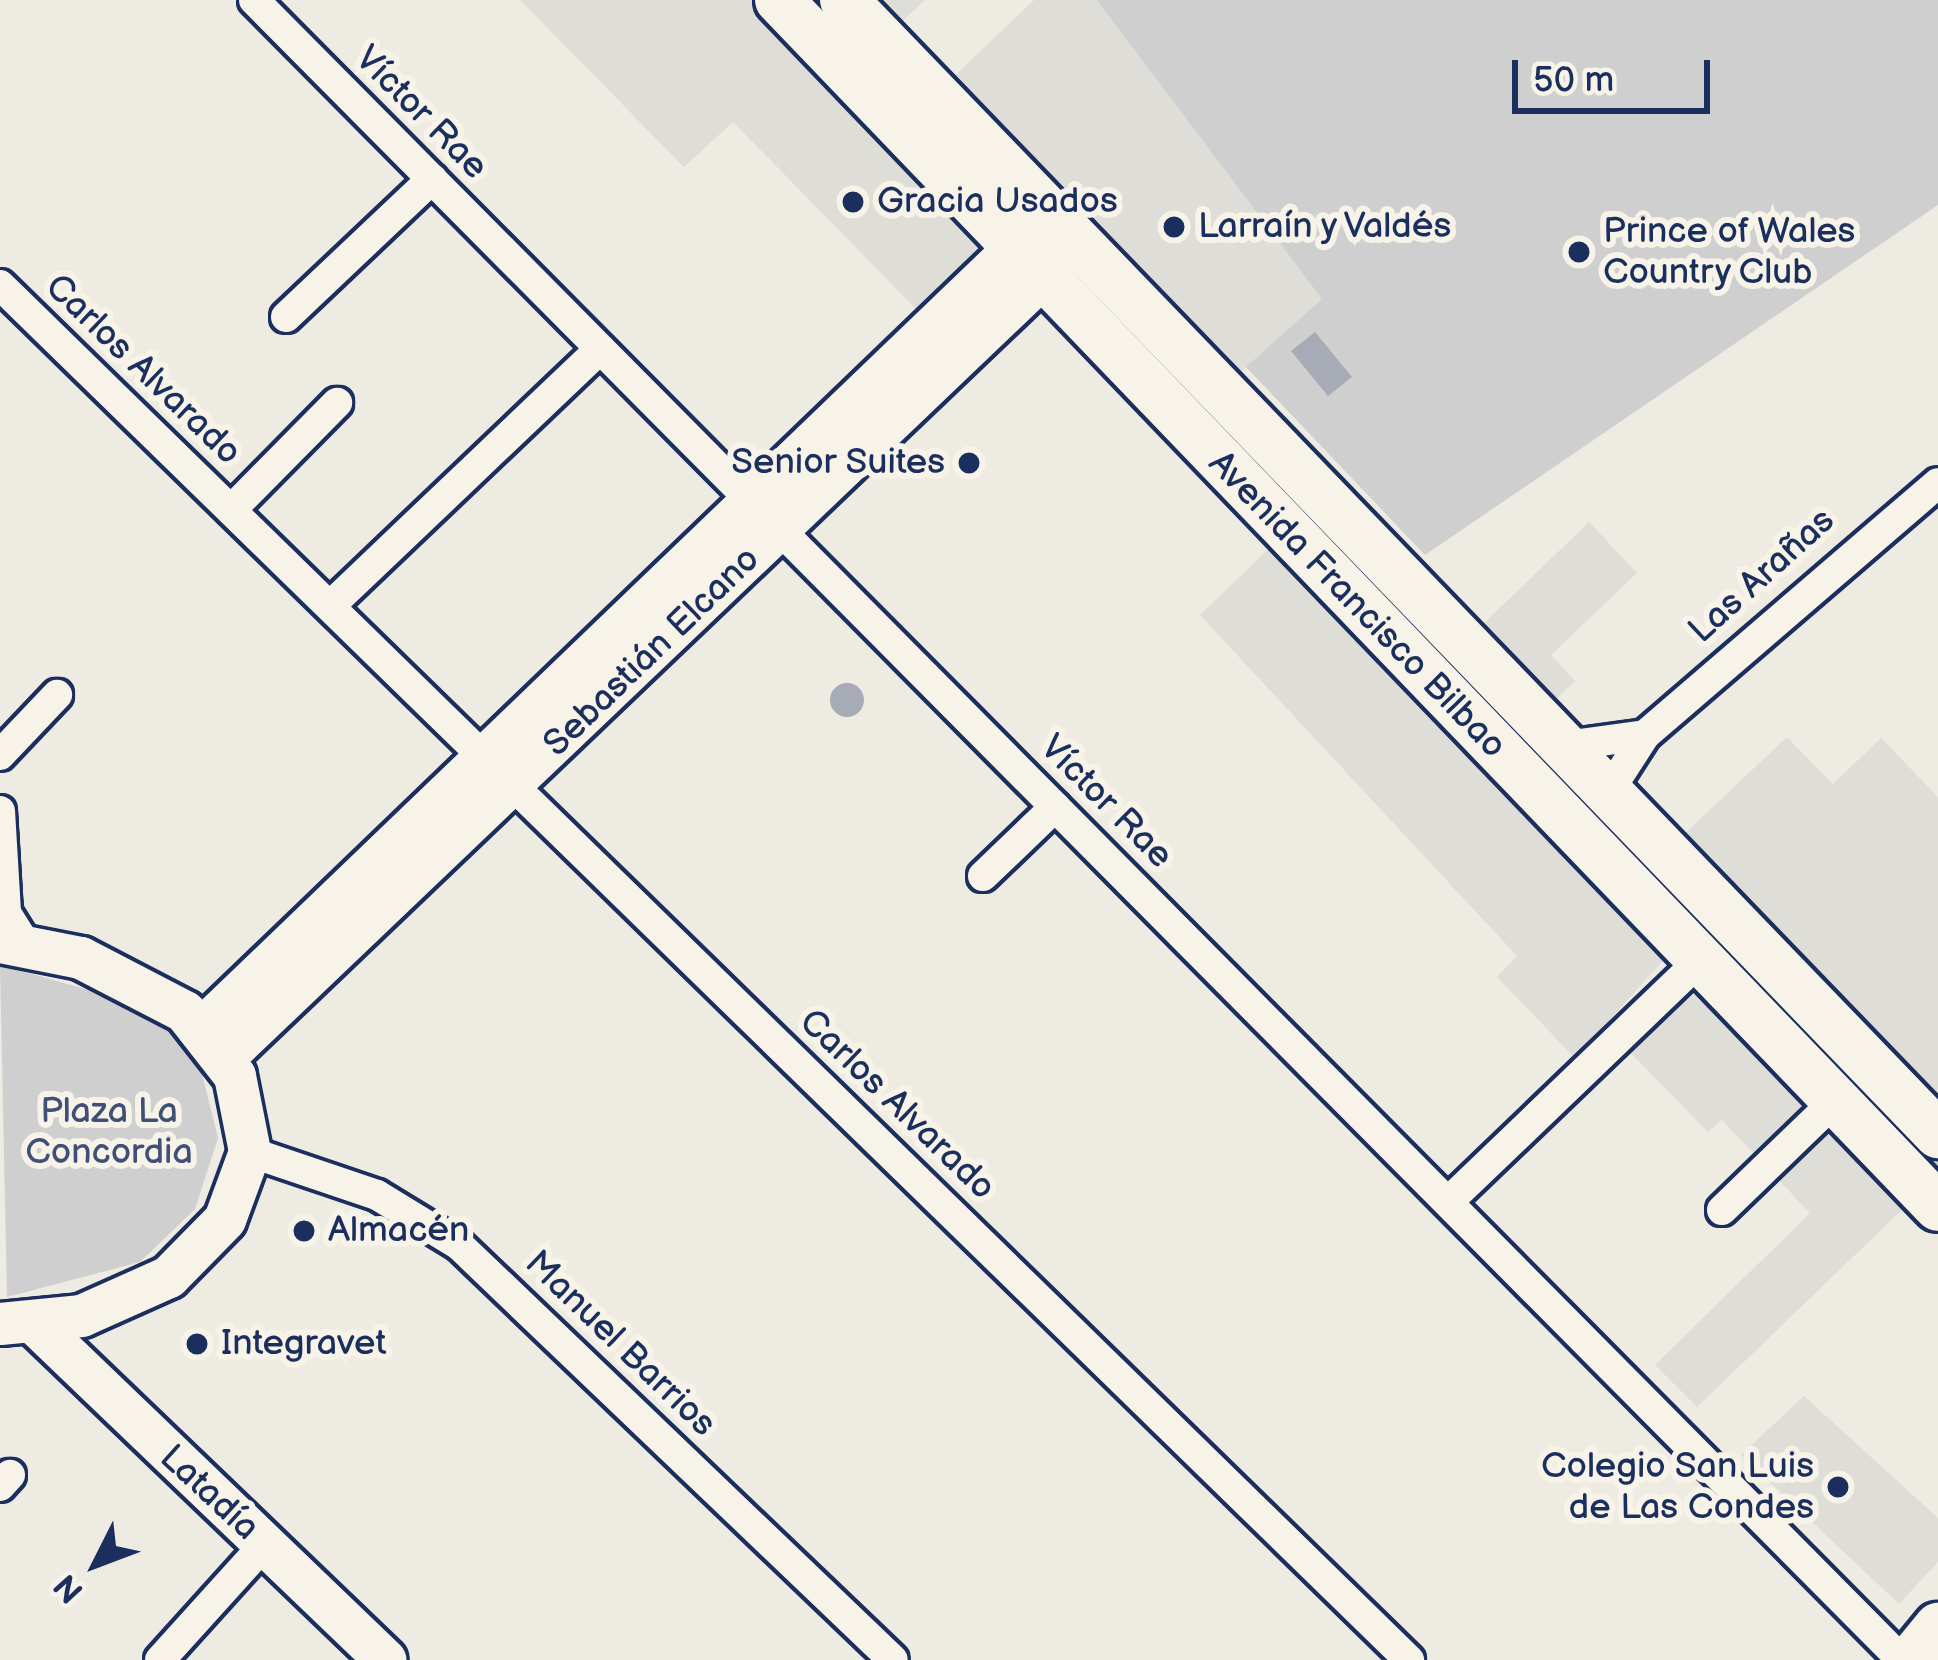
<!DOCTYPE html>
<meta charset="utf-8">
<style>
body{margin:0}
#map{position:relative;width:1938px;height:1660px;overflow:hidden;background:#eeebe2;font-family:"Balsamiq Sans",sans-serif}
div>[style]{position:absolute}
.built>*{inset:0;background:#deddd8}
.green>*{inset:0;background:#cfcfcf}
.water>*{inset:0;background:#a6abb5}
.round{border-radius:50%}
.roads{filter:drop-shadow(3px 0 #1b2f5e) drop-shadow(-3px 0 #1b2f5e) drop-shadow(0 3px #1b2f5e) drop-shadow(0 -3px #1b2f5e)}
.street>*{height:30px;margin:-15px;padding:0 15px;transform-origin:15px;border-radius:15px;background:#f7f3e8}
.secondary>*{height:42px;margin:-21px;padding:0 21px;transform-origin:21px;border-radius:21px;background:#f7f3e8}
.primary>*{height:48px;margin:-24px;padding:0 24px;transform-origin:24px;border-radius:24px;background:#f7f3e8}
.dots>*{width:33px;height:33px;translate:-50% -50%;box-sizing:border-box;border:6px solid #f7f3e8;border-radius:50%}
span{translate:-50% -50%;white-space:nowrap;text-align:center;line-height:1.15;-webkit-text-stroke:12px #f7f3e8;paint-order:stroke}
.street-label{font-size:36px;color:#1b2f5e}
.poi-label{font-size:36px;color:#1b2f5e}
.left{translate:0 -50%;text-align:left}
.right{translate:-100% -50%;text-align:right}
.park-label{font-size:36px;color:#3f4f75}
.north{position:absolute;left:36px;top:1504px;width:120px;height:120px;-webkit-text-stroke:9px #f7f3e8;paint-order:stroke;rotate:228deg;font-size:33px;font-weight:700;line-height:48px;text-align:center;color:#1b2f5e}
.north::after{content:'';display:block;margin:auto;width:42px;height:54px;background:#1b2f5e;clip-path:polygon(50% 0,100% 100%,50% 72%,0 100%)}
.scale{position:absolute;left:1512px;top:60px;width:198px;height:54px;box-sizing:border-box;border:6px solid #1b2f5e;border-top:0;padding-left:15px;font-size:36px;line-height:42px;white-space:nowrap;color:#1b2f5e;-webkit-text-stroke:9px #f7f3e8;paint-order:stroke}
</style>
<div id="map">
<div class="built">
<i style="clip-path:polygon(520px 0,763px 0,984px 245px,977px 261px,921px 314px,733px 122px,684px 167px)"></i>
<i style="clip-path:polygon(870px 0,925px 0,896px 27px)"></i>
<i style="clip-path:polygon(1034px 0,1097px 0,1323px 299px,1234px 378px,949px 81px)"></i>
<i style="clip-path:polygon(1589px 522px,1637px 573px,1551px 655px,1575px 681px,1551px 704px,1479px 628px)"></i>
<i style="clip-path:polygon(1276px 542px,1668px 955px,1575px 1058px,1497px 977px,1517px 956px,1200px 615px)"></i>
<i style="clip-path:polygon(1787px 737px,1833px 784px,1881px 738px,1938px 797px,1938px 1103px,1680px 838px)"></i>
<i style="clip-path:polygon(1700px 989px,1908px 1204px,1697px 1407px,1655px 1365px,1810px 1213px,1722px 1120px,1708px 1132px,1627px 1049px)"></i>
<i style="clip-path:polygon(1804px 1396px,1938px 1518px,1938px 1562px,1899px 1604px,1741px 1455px)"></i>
</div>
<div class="green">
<i style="clip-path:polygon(1097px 0,1938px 0,1938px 205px,1425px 555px,1246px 367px,1322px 299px)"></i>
<i style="clip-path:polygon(1580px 803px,1598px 805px,1938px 1158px,1938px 1177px)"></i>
<i style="clip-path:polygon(0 965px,128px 1001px,171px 1033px,200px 1066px,218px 1138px,195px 1209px,140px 1262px,7px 1297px)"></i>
</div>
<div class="water">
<i style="clip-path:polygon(1315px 332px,1352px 377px,1328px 396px,1291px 351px)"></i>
<i class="round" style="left:830px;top:683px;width:34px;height:34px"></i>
</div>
<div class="roads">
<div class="street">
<i style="left:254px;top:0;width:2339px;rotate:45.21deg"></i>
<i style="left:0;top:285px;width:1969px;rotate:44.3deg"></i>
<i style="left:286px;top:317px;width:201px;rotate:-43.4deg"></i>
<i style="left:231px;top:510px;width:151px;rotate:-45.3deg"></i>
<i style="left:330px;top:606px;width:373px;rotate:-43.6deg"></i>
<i style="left:1565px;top:746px;width:81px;rotate:-7.8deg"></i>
<i style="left:0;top:755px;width:83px;rotate:-46.5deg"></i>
<i style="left:1609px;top:791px;width:67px;rotate:-57.3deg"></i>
<i style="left:1645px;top:735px;width:386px;rotate:-40.7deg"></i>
<i style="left:0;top:811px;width:102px;rotate:86.6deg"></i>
<i style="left:6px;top:913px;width:38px;rotate:58deg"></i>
<i style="left:983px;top:876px;width:100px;rotate:-43.8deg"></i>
<i style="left:250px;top:1152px;width:134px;rotate:18.7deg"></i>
<i style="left:377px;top:1195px;width:96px;rotate:31.4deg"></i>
<i style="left:459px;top:1245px;width:600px;rotate:43.72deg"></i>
<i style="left:1448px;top:1202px;width:349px;rotate:-43.8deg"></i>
<i style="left:1722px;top:1210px;width:157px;rotate:-44deg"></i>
<i style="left:0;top:1486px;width:15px;rotate:-48deg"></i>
<i style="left:160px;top:1660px;width:155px;rotate:-47.9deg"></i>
</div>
<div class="secondary">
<i style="left:0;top:942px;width:83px;rotate:11.2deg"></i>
<i style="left:81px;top:958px;width:117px;rotate:27.4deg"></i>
<i style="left:185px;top:1012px;width:81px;rotate:52deg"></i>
<i style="left:235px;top:1076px;width:77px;rotate:78.8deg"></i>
<i style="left:250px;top:1152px;width:72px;rotate:110.2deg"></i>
<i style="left:225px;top:1220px;width:80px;rotate:134.5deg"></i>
<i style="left:169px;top:1277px;width:95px;rotate:155.9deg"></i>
<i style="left:82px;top:1316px;width:82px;rotate:174.4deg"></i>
<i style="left:202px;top:1029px;width:1161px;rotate:-43.85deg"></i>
<i style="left:225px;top:1057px;width:1162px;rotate:-43.64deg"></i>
<i style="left:34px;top:1323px;width:487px;rotate:43.8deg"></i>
</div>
<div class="primary">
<i style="left:779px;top:0;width:1673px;rotate:46.16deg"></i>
<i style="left:844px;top:0;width:1576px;rotate:46.03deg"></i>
<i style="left:1911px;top:1660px;width:43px;rotate:-50.7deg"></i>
</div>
</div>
<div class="dots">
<i style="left:853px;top:202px;background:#1b2f5e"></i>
<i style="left:1174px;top:227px;background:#1b2f5e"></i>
<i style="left:1579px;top:252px;background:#1b2f5e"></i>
<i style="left:969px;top:463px;background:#1b2f5e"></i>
<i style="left:304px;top:1231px;background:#1b2f5e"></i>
<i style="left:197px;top:1344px;background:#1b2f5e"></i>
<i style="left:1838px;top:1487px;background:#1b2f5e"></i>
</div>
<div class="street-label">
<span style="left:421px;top:113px;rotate:45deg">Víctor Rae</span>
<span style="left:143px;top:370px;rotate:44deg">Carlos Alvarado</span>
<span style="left:1762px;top:576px;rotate:-42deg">Las Arañas</span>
<span style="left:1357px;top:605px;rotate:46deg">Avenida Francisco Bilbao</span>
<span style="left:652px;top:652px;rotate:-44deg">Sebastián Elcano</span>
<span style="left:1106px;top:802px;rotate:45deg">Víctor Rae</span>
<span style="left:897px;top:1105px;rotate:44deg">Carlos Alvarado</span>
<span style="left:620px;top:1344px;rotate:44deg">Manuel Barrios</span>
<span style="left:209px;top:1493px;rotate:43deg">Latadía</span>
</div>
<div class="poi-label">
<span class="left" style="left:877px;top:202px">Gracia Usados</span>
<span class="left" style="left:1198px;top:227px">Larraín y Valdés</span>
<span class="left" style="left:1603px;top:252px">Prince of Wales<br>Country Club</span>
<span class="right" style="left:945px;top:463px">Senior Suites</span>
<span class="left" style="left:328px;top:1231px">Almacén</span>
<span class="left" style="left:221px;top:1344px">Integravet</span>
<span class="right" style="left:1814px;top:1487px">Colegio San Luis<br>de Las Condes</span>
</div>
<div class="park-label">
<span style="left:109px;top:1132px">Plaza La<br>Concordia</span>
</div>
<div class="north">N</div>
<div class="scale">50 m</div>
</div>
